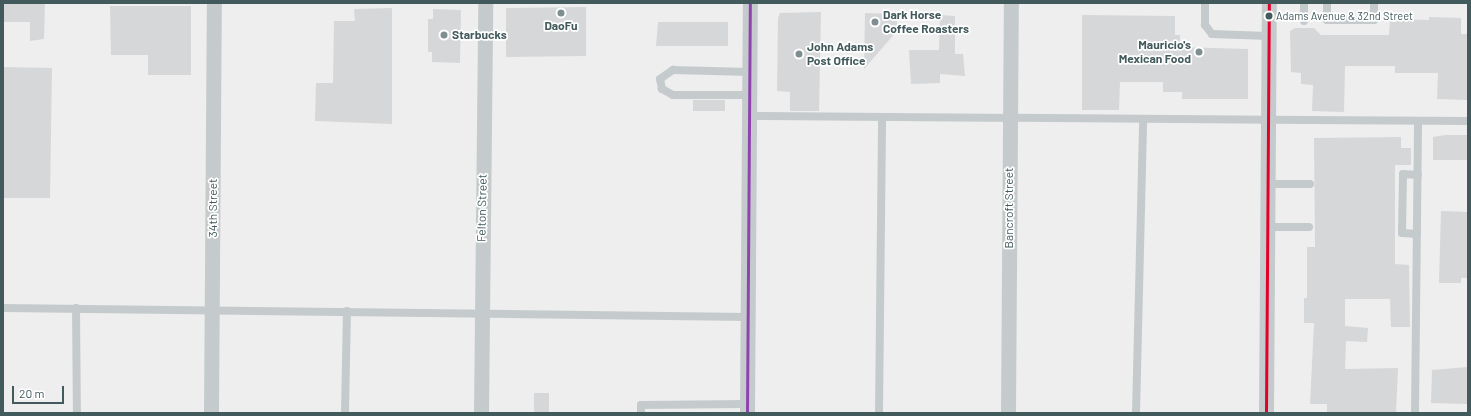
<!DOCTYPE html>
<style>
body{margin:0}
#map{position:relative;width:1471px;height:416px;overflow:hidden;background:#efeeee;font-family:Barlow,sans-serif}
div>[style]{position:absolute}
.building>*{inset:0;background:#d6d7d8}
.lane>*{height:8px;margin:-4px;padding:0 4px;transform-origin:4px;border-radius:4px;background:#c5cbcc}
.street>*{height:15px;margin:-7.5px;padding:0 7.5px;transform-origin:7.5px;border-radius:7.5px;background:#c5cbcc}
.bus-1>*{height:3px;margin:-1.5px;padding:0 1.5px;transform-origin:1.5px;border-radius:1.5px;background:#8e44ad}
.bus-2>*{height:3px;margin:-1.5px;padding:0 1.5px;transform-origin:1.5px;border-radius:1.5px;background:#e4002b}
.dots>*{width:11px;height:11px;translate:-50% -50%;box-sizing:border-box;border:2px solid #fff;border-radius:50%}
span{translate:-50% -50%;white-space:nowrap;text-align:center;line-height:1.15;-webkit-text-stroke:3.5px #fff;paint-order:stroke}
.bus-label{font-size:11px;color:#435a5d}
.left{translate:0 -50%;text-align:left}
.poi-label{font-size:12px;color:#435a5d;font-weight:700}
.right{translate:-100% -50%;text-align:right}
.street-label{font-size:12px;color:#435a5d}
.frame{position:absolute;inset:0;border:4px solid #435a5d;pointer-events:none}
.scale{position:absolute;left:12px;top:386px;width:52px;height:18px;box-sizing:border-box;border:2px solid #435a5d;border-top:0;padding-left:5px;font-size:12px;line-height:14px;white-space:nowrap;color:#435a5d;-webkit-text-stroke:3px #fff;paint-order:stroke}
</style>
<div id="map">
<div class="building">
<i style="clip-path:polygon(3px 3px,45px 3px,44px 39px,30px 41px,30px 22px,3px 22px)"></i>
<i style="clip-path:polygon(110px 6px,191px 6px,191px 75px,148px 75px,148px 55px,111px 55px)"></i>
<i style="clip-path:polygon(586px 7px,586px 56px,506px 57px,506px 8px)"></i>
<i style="clip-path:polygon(392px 8px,392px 124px,315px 121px,316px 83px,333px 83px,334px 21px,355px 21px,354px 9px)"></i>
<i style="clip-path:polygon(433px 9px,461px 10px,460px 63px,432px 62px,432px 52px,428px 52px,428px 19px,433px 19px)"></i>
<i style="clip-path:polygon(821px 12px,819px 111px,790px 111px,790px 92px,777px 91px,778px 18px,780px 13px)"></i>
<i style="clip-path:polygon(865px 13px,897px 14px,897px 31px,864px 69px)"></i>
<i style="clip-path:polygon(940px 15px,955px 16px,955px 54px,963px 54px,965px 76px,940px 74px,940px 83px,911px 84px,909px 50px,939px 50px)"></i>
<i style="clip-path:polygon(1082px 15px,1175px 16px,1175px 35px,1180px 35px,1180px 47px,1248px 49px,1248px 99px,1182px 99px,1182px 92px,1163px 92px,1163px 82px,1120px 82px,1119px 110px,1082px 110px)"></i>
<i style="clip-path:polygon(1429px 17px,1461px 18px,1461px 34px,1468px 34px,1468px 100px,1437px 99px,1438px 73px,1395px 73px,1395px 66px,1345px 66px,1344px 112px,1312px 111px,1313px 85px,1301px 84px,1301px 73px,1291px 72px,1290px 31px,1295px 28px,1314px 28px,1321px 35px,1389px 35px,1390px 19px,1429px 20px)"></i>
<i style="clip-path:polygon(658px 22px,728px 22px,728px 46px,656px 46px)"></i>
<i style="clip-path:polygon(3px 67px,52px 68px,50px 198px,3px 198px)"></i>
<i style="clip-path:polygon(693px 100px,725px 100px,725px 111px,693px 111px)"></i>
<i style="clip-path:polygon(1445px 135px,1468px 135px,1468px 160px,1433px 160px,1433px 137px)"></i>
<i style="clip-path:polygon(1401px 137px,1401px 148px,1411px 148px,1411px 165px,1395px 165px,1395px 264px,1409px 265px,1410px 327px,1391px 327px,1390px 299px,1345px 299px,1345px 326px,1368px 328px,1367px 342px,1346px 341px,1345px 369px,1398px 368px,1396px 413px,1327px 413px,1327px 404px,1310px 404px,1314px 323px,1304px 323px,1304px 298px,1307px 298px,1307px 247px,1315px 247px,1314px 138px)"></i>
<i style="clip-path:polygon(1441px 211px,1468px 212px,1468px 278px,1461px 278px,1461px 283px,1439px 283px)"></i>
<i style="clip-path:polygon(1468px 367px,1468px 404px,1431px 403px,1432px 370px)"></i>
<i style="clip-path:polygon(534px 393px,549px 393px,549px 413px,534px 413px)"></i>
</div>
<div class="lane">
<i style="left:1205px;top:3px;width:22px;rotate:90deg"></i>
<i style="left:1205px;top:25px;width:11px;rotate:52deg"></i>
<i style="left:1212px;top:34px;width:56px;rotate:2deg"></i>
<i style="left:1304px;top:3px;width:18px;rotate:90deg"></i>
<i style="left:1327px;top:3px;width:17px;rotate:90deg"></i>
<i style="left:1327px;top:20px;width:47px"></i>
<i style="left:1374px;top:20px;width:17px;rotate:-90deg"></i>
<i style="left:749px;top:95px;width:76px;rotate:180deg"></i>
<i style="left:673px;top:95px;width:13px;rotate:-151deg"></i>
<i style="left:662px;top:89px;width:10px;rotate:-101deg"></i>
<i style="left:660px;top:79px;width:16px;rotate:-35deg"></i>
<i style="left:673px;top:70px;width:77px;rotate:1.5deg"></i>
<i style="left:749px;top:116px;width:719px;rotate:0.4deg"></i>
<i style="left:1267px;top:184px;width:43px"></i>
<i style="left:1267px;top:227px;width:42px"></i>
<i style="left:1417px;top:234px;width:15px;rotate:-176deg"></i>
<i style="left:1402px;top:233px;width:59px;rotate:-89deg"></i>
<i style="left:1403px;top:174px;width:15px;rotate:4deg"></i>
<i style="left:3px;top:308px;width:744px;rotate:0.69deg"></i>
<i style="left:76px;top:308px;width:105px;rotate:89.5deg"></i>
<i style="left:345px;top:413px;width:102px;rotate:-88.9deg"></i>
<i style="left:641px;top:413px;width:8px;rotate:-90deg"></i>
<i style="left:641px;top:405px;width:106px;rotate:-0.5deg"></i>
<i style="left:879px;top:413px;width:296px;rotate:-89.4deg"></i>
<i style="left:1136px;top:413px;width:294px;rotate:-88.6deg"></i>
<i style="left:1415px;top:413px;width:292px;rotate:-89.4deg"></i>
</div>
<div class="street">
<i style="left:211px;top:413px;width:410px;rotate:-89.6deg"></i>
<i style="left:481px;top:413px;width:410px;rotate:-89.4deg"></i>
<i style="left:747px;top:413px;width:410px;rotate:-89.6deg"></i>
<i style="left:1008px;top:413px;width:410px;rotate:-89.6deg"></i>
<i style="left:1266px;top:413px;width:410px;rotate:-89.6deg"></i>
</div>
<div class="bus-1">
<i style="left:747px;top:413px;width:410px;rotate:-89.6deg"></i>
</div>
<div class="bus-2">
<i style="left:1266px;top:413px;width:410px;rotate:-89.6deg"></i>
</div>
<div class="dots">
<i style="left:561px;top:13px;background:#7f8e90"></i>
<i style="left:1269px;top:16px;background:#435a5d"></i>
<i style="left:875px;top:22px;background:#7f8e90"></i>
<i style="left:444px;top:35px;background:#7f8e90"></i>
<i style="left:1199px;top:52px;background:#7f8e90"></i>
<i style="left:799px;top:54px;background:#7f8e90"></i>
</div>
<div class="bus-label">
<span class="left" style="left:1276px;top:16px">Adams Avenue &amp; 32nd Street</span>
</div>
<div class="poi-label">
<span class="left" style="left:883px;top:22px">Dark Horse<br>Coffee Roasters</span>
<span style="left:561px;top:26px">DaoFu</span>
<span class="left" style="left:452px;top:35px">Starbucks</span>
<span class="right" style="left:1191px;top:52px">Mauricio's<br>Mexican Food</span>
<span class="left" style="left:807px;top:54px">John Adams<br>Post Office</span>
</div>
<div class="street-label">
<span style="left:213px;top:208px;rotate:-90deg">34th Street</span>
<span style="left:482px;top:208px;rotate:-89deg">Felton Street</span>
<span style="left:1009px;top:208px;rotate:-90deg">Bancroft Street</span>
</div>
<div class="frame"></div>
<div class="scale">20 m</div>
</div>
